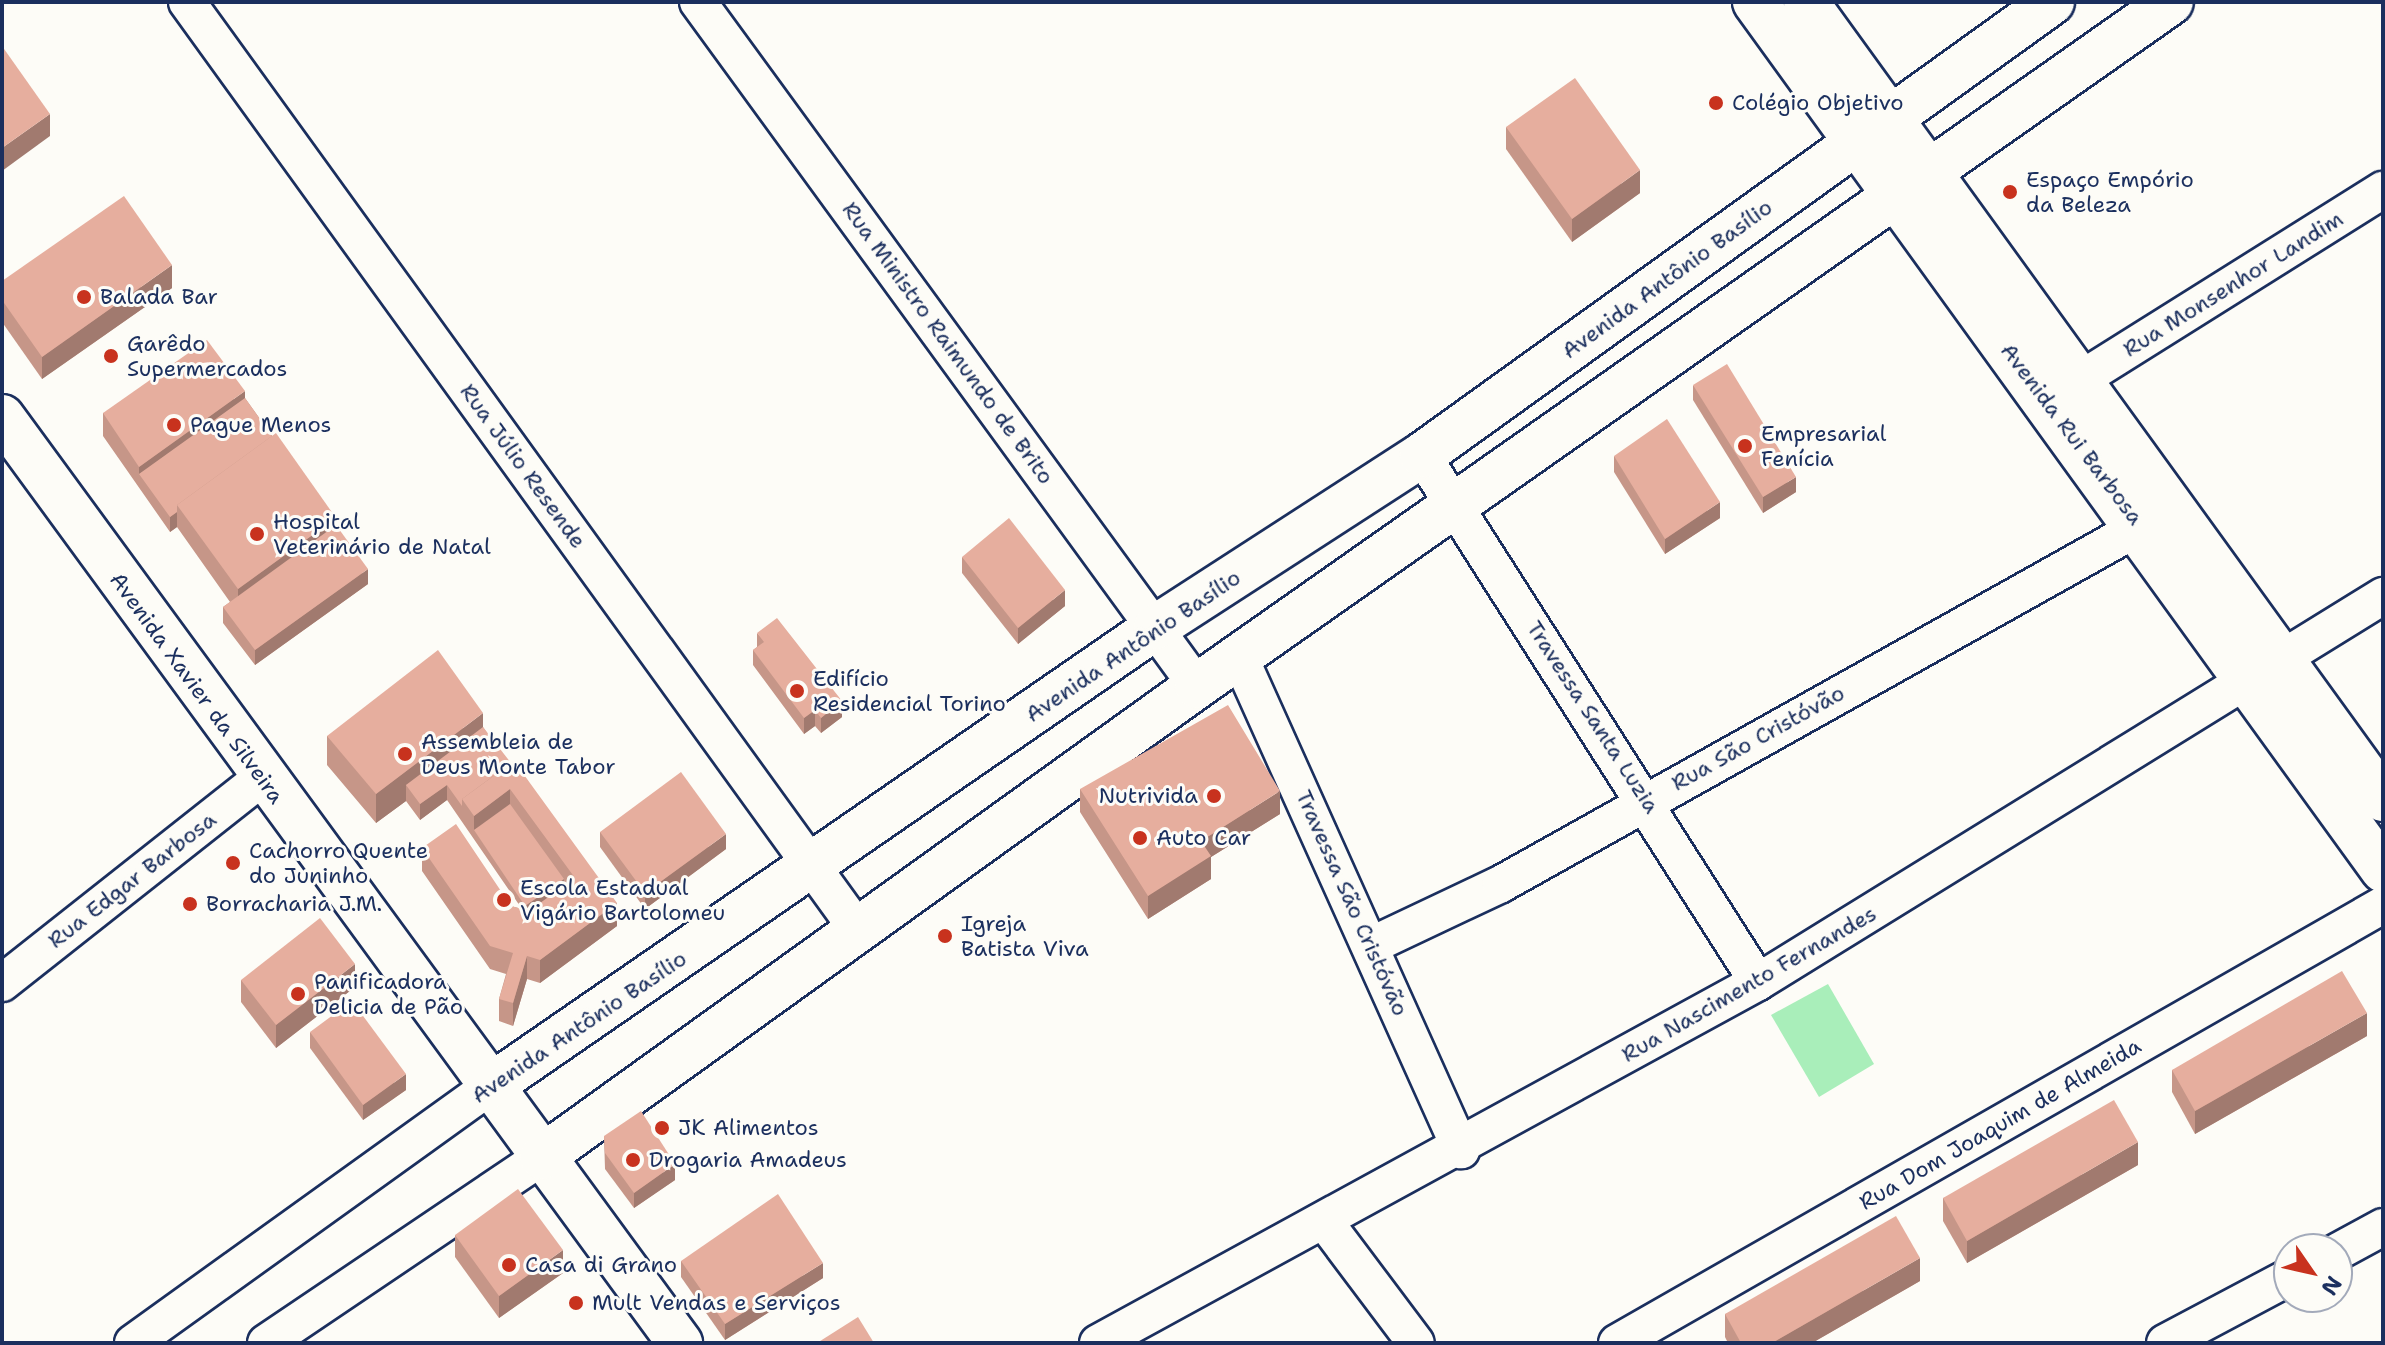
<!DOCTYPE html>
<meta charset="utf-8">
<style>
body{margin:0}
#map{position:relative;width:2385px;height:1345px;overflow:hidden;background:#fdfcf7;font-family:"Shantell Sans",sans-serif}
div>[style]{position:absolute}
.green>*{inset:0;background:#a9eeba}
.roads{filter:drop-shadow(2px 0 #1b2f5e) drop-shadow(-2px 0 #1b2f5e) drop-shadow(0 2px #1b2f5e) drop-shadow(0 -2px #1b2f5e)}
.minor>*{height:36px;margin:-18px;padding:0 18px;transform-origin:18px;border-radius:18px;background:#fdfcf7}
.secondary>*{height:44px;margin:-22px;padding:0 22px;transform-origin:22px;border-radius:22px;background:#fdfcf7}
.wall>*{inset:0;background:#c69688}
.shaded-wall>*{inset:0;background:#a17a6f}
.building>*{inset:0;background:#e6ae9e}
.dots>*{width:22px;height:22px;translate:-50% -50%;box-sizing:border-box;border:4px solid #fdfcf7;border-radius:50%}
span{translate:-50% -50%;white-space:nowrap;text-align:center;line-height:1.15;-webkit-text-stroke:6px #fdfcf7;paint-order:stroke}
.poi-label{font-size:22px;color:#1b2f5e}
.left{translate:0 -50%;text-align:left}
.right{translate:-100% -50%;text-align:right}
.street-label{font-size:22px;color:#1b2f5e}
.frame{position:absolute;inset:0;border:4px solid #1b2f5e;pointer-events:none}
.north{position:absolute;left:2273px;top:1233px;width:80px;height:80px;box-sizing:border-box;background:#fdfcf7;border:2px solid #a3aaba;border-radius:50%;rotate:124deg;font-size:22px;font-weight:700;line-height:32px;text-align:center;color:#1b2f5e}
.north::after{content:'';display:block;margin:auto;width:28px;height:36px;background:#c8321e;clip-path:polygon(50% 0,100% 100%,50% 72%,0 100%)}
</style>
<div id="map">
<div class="green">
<i style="clip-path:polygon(1828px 984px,1874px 1064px,1819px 1097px,1771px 1015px)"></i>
</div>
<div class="roads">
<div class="minor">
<i style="left:187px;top:2px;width:1145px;rotate:54.13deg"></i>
<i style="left:698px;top:2px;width:847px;rotate:53.89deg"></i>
<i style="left:2083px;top:378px;width:354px;rotate:-32.1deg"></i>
<i style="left:1422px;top:455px;width:625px;rotate:57.48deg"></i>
<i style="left:1239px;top:656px;width:542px;rotate:65.8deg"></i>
<i style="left:1372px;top:945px;width:143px;rotate:-25.3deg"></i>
<i style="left:1501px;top:884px;width:733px;rotate:-29.22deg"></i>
<i style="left:2px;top:983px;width:331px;rotate:-38.3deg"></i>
<i style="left:1325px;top:1222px;width:151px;rotate:53.1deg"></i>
<i style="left:2337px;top:1252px;width:52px;rotate:-28.5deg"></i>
<i style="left:133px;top:1343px;width:438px;rotate:-35.7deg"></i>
<i style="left:266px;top:1343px;width:333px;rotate:-34deg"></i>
<i style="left:1098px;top:1343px;width:752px;rotate:-28.68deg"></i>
<i style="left:1758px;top:982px;width:735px;rotate:-31.7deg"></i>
<i style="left:1617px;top:1343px;width:882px;rotate:-29.76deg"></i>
<i style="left:2165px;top:1343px;width:140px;rotate:-28deg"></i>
</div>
<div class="secondary">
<i style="left:1755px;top:2px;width:1071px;rotate:54.11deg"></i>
<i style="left:1806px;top:2px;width:984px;rotate:54.1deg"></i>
<i style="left:2px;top:417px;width:1148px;rotate:53.79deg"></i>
<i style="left:489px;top:1087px;width:810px;rotate:-34.59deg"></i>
<i style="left:1156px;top:627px;width:317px;rotate:-32.9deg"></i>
<i style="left:1422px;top:455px;width:776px;rotate:-35.72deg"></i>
<i style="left:542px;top:1157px;width:807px;rotate:-35.72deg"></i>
<i style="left:1197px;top:686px;width:1190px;rotate:-35.08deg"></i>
</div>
</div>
<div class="wall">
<i style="clip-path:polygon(1506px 127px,1640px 193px,1572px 242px,1506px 149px)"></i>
<i style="clip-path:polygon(2px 281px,172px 288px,42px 379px,2px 322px)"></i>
<i style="clip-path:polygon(1693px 385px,1796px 492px,1763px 513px,1693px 400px)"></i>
<i style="clip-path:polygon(245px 398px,336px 525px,368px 584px,255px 665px,223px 623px,223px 607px,230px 602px,177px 527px,170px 532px,103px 436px,103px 413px)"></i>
<i style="clip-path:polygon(1614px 456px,1720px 518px,1665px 554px,1614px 472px)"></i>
<i style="clip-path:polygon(962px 557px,1065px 606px,1018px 644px,962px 573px)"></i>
<i style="clip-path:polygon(757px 633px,842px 717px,821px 733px,815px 726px,804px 734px,753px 665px,753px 650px,757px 647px)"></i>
<i style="clip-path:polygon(483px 727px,617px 926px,540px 983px,527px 979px,513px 1026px,499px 1021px,499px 999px,506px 974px,490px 969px,422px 871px,422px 848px,511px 906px,522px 909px,447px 800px,420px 820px,406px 801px,376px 823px,327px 765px,327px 736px)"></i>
<i style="clip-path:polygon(1080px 789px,1280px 814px,1211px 857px,1211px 879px,1148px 919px,1080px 812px)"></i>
<i style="clip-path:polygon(600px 832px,726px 849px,645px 909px,600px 847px)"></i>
<i style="clip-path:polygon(241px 980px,355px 987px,276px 1048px,241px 1002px)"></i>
<i style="clip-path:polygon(310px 1032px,406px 1090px,363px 1120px,310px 1048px)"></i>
<i style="clip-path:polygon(2367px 1036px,2195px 1134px,2172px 1092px,2172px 1070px)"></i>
<i style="clip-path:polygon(604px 1136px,675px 1180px,634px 1208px,605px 1169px)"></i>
<i style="clip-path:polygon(2138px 1165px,1967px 1263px,1943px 1221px,1943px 1198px)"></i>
<i style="clip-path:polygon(455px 1235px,563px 1273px,499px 1318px,455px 1257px)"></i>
<i style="clip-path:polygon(681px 1261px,823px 1278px,725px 1340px,681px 1277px)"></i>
<i style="clip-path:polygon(1920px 1281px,1812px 1343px,1728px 1343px,1725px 1337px,1725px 1314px)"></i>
</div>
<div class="shaded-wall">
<i style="clip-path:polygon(50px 114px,50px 136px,2px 171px,2px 148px)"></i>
<i style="clip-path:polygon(1640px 170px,1640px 193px,1572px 242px,1572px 219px)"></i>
<i style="clip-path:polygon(172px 265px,172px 288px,42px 379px,42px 357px)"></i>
<i style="clip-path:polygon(245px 391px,245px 413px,139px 474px,139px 467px)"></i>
<i style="clip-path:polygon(1796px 477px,1796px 492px,1763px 513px,1763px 497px)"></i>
<i style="clip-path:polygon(1720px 502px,1720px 518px,1665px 554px,1665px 539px)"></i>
<i style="clip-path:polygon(177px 512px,177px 527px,170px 532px,170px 517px)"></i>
<i style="clip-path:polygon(336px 518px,336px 541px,238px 612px,238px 589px)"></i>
<i style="clip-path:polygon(368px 569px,368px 584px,255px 665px,255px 650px)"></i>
<i style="clip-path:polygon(1065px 590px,1065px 606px,1018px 644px,1018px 628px)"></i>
<i style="clip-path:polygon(842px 701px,842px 717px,821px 733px,821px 718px)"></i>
<i style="clip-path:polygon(815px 710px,815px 726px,804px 734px,804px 718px)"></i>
<i style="clip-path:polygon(483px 713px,483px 742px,406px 785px,406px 801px,376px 823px,376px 794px)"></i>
<i style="clip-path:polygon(447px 785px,447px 800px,420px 820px,420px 804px)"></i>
<i style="clip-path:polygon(510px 789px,510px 812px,474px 830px,474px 838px,474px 816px)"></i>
<i style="clip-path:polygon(1280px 791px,1280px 814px,1211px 857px,1211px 879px,1148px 919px,1148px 896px,1201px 841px)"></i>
<i style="clip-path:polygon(726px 834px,726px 849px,645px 909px,645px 893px)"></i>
<i style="clip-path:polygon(564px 879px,564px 886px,525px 914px,525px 906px)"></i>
<i style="clip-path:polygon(617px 903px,617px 926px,540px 983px,540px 960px)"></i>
<i style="clip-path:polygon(527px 956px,527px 979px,513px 1026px,513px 1003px)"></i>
<i style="clip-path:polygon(355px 964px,355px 987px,276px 1048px,276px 1025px)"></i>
<i style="clip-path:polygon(2367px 1013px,2367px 1036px,2195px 1134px,2195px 1111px)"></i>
<i style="clip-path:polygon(406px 1074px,406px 1090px,363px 1120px,363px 1105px)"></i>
<i style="clip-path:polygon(2138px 1142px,2138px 1165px,1967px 1263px,1967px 1241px)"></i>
<i style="clip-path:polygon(675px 1164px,675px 1180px,634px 1208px,634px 1193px)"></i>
<i style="clip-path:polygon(563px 1250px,563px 1273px,499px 1318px,499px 1296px)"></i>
<i style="clip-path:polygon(1920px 1258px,1920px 1281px,1812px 1343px,1772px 1343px)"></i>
<i style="clip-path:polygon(823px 1263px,823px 1278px,725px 1340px,725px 1324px)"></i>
</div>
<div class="building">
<i style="clip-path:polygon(2px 46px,50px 114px,2px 148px)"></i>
<i style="clip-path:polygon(1575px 78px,1640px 170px,1572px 219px,1506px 127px)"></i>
<i style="clip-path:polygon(124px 196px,172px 265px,42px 357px,2px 300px,2px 281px)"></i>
<i style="clip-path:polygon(207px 340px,245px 391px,139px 467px,103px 413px)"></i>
<i style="clip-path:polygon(1727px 364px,1796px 477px,1763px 497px,1693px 385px)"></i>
<i style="clip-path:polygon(245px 398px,272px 436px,177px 505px,177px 512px,170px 517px,139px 474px)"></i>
<i style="clip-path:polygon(1667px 419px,1720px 502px,1665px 539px,1614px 456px)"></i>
<i style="clip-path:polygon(276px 433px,336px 518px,238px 589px,177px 505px)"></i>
<i style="clip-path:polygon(1009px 518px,1065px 590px,1018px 628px,962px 557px)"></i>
<i style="clip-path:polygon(336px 525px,368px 569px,255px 650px,223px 607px)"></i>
<i style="clip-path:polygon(777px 618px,842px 701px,821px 718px,815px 710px,804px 718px,753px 650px,764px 642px,757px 633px)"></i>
<i style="clip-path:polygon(438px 650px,483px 713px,376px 794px,327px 736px)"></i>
<i style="clip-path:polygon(1228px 705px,1280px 791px,1201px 841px,1211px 856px,1148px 896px,1080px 789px)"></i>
<i style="clip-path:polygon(483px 727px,511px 763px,462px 799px,462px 806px,447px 785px,420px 804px,406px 785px)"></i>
<i style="clip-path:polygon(514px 761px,617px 903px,540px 960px,527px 956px,513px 1003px,499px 999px,513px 953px,490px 946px,422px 848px,456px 824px,511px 906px,529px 911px,575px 878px,510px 789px,474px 816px,462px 799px)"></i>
<i style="clip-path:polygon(681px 772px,726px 834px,645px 893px,600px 832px)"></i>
<i style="clip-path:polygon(510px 804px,564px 879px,525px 906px,474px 830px)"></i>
<i style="clip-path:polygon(320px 918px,355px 964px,276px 1025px,241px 980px)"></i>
<i style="clip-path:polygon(2342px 971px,2367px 1013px,2195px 1111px,2172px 1070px)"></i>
<i style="clip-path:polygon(352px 1001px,406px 1074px,363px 1105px,310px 1032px)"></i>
<i style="clip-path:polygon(2114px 1100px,2138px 1142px,1967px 1241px,1943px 1198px)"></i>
<i style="clip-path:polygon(641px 1111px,675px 1164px,634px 1193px,605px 1153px,604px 1136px)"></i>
<i style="clip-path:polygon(518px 1189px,563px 1250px,499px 1296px,455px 1235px)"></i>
<i style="clip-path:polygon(778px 1194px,823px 1263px,725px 1324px,681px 1261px)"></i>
<i style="clip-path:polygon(1896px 1216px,1920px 1258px,1772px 1343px,1741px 1343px,1725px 1314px)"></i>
<i style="clip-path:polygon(858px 1317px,874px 1343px,817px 1343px)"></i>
</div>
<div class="dots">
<i style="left:1716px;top:103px;background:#c8321e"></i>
<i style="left:2010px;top:192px;background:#c8321e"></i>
<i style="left:84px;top:297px;background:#c8321e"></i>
<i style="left:111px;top:356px;background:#c8321e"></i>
<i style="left:174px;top:425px;background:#c8321e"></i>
<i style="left:1745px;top:446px;background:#c8321e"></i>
<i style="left:257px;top:534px;background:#c8321e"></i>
<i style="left:797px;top:691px;background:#c8321e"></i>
<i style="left:405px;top:754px;background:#c8321e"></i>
<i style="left:1214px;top:796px;background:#c8321e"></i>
<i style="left:1140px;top:838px;background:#c8321e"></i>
<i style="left:233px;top:863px;background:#c8321e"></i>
<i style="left:504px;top:900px;background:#c8321e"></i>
<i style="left:190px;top:904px;background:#c8321e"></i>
<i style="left:945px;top:936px;background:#c8321e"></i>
<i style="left:298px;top:994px;background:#c8321e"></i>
<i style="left:662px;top:1128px;background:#c8321e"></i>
<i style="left:633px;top:1160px;background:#c8321e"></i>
<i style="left:509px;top:1265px;background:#c8321e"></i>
<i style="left:576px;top:1303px;background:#c8321e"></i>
</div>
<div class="poi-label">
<span class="left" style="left:1732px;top:103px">Colégio Objetivo</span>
<span class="left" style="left:2026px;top:192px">Espaço Empório<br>da Beleza</span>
<span class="left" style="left:100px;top:297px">Balada Bar</span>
<span class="left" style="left:127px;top:356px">Garêdo<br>Supermercados</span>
<span class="left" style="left:190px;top:425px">Pague Menos</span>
<span class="left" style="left:1761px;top:446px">Empresarial<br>Fenícia</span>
<span class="left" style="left:273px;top:534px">Hospital<br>Veterinário de Natal</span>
<span class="left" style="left:813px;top:691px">Edifício<br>Residencial Torino</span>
<span class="left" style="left:421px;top:754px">Assembleia de<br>Deus Monte Tabor</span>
<span class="right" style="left:1198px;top:796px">Nutrivida</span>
<span class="left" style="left:1156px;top:838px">Auto Car</span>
<span class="left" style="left:249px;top:863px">Cachorro Quente<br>do Juninho</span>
<span class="left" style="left:520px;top:900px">Escola Estadual<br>Vigário Bartolomeu</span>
<span class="left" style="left:206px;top:904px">Borracharia J.M.</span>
<span class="left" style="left:961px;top:936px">Igreja<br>Batista Viva</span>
<span class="left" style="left:314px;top:994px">Panificadora<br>Delicia de Pão</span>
<span class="left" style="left:678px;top:1128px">JK Alimentos</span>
<span class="left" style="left:649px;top:1160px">Drogaria Amadeus</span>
<span class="left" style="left:525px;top:1265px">Casa di Grano</span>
<span class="left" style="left:592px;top:1303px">Mult Vendas e Serviços</span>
</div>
<div class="street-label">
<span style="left:1667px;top:279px;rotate:-36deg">Avenida Antônio Basílio</span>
<span style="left:2233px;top:284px;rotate:-32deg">Rua Monsenhor Landim</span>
<span style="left:948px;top:343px;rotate:54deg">Rua Ministro Raimundo de Brito</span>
<span style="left:2072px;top:434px;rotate:53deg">Avenida Rui Barbosa</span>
<span style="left:523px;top:466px;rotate:54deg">Rua Júlio Resende</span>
<span style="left:1133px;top:646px;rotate:-34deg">Avenida Antônio Basílio</span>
<span style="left:197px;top:688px;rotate:54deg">Avenida Xavier da Silveira</span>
<span style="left:1593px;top:717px;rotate:57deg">Travessa Santa Luzia</span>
<span style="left:1758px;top:738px;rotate:-29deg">Rua São Cristóvão</span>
<span style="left:132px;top:880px;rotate:-38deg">Rua Edgar Barbosa</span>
<span style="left:1352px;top:903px;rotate:66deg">Travessa São Cristóvão</span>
<span style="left:1749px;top:984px;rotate:-30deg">Rua Nascimento Fernandes</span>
<span style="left:579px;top:1027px;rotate:-34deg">Avenida Antônio Basílio</span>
<span style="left:2000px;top:1124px;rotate:-30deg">Rua Dom Joaquim de Almeida</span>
</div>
<div class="frame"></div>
<div class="north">N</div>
</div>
